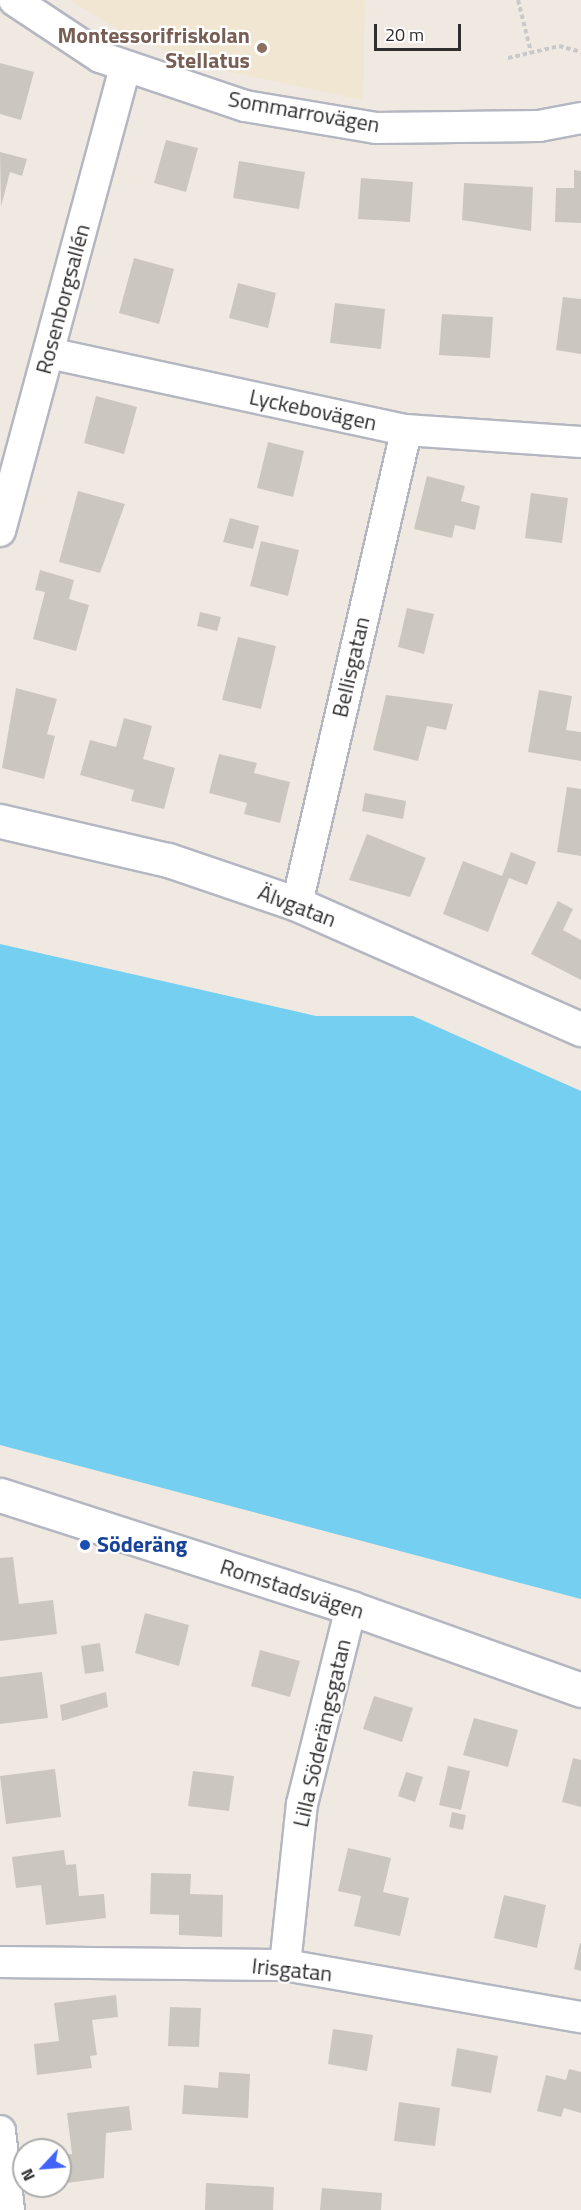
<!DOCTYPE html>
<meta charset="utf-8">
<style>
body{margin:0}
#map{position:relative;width:581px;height:2210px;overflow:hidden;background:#efe9e1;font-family:"Titillium Web",sans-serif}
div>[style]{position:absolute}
.education>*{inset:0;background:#f0e6d1}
.water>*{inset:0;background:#75cff0}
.building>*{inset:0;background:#cbc7bf}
.path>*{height:4px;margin-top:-2px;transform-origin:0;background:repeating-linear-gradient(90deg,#c9c9c9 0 4.5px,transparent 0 7.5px)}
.roads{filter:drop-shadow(2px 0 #b4b7c1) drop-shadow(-2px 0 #b4b7c1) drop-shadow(0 2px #b4b7c1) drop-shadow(0 -2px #b4b7c1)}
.street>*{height:30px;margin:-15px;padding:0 15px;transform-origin:15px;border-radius:15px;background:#fff}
.secondary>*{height:33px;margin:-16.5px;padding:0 16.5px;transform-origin:16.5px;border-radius:16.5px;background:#fff}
.dots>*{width:16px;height:16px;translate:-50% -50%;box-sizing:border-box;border:3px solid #fff;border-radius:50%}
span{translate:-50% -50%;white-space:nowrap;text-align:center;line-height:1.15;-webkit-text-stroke:4.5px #fff;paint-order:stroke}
.education-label{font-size:22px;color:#785e54;font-weight:700}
.right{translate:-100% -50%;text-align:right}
.street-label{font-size:22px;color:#2e2e2e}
.transit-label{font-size:22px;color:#164399;font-weight:700}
.left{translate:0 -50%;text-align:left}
.north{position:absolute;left:12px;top:2138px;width:60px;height:60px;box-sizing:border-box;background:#fff;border:2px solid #ababab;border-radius:50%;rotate:244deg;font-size:16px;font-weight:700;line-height:24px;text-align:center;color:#2e2e2e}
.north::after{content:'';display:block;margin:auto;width:21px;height:27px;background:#4264fb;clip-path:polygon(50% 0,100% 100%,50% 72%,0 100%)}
.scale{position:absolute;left:374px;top:24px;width:87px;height:27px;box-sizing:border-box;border:3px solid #2e2e2e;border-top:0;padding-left:8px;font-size:18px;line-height:21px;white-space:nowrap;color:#2e2e2e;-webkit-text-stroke:4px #fff;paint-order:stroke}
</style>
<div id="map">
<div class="education">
<i style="clip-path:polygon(70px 0,365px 0,363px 100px,198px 65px,122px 32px)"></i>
</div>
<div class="water">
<i style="clip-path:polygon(0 944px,316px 1016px,413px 1016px,581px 1091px,581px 1599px,0 1445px)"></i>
</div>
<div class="building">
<i style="clip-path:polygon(0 63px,34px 72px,21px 120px,0 114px)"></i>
<i style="clip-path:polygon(166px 140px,198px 148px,186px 192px,154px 183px)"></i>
<i style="clip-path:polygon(0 152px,27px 159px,22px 176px,10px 172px,1px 207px)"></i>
<i style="clip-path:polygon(239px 161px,305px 172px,299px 209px,233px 198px)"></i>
<i style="clip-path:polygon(574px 170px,581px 171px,581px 223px,555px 222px,556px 188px,574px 188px)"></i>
<i style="clip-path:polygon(361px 178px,413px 182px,410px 222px,358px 219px)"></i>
<i style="clip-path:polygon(464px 183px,533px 187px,531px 231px,462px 220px)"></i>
<i style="clip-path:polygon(134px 258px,174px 269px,159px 324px,119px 313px)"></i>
<i style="clip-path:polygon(238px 283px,276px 293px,268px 328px,229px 318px)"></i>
<i style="clip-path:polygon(563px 297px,581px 299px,581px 354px,556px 350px)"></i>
<i style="clip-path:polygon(335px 303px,385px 309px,381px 349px,330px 343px)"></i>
<i style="clip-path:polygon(442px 314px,493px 317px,490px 358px,439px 355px)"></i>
<i style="clip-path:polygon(96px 396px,137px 407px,124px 454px,84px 443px)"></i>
<i style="clip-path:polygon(268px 442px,304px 451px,293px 497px,257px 488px)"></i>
<i style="clip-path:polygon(427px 476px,465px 486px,461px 501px,480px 506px,475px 530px,455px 525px,452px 538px,414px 529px)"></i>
<i style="clip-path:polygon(78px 491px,125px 504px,100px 573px,59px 562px)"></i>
<i style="clip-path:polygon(531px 493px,568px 498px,562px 543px,525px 538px)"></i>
<i style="clip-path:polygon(230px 518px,259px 526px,253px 549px,223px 542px)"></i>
<i style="clip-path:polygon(261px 541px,299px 550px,288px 596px,250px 586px)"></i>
<i style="clip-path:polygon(40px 570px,74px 580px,69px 599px,89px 605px,76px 651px,33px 639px,45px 592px,35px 590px)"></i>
<i style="clip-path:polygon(407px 608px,434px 614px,424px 654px,398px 647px)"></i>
<i style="clip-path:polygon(200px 612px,221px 617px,217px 631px,197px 626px)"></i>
<i style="clip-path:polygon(238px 637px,276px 646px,261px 709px,222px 700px)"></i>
<i style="clip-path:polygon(16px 688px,57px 699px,47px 734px,55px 736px,44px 779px,2px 768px)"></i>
<i style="clip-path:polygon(539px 690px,572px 696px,566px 730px,581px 732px,581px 761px,528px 752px)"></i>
<i style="clip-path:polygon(386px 695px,453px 704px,446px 730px,427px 726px,418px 761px,373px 750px)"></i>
<i style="clip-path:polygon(124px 718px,152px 726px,143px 759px,175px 768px,164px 809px,131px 801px,134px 790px,80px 775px,90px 740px,116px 747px)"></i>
<i style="clip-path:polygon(219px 754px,257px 763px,254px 773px,290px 782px,280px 823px,244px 814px,247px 803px,209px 793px)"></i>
<i style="clip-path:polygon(567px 787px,581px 789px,581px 856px,557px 852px)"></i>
<i style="clip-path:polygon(365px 793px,406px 801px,403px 819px,362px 811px)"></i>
<i style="clip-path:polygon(367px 834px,426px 858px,410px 897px,349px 880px)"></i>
<i style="clip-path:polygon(511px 852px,536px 862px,527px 885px,509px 878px,488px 932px,443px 914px,463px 861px,502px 876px)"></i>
<i style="clip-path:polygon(558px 901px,573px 909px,563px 930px,581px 940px,581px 980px,531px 954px)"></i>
<i style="clip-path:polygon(13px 1557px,19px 1604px,53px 1600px,57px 1634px,0 1641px,0 1558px)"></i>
<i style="clip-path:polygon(145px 1613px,189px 1625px,179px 1666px,135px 1653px)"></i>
<i style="clip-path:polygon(100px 1643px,104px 1671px,85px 1674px,81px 1646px)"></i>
<i style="clip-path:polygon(260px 1650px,300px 1661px,290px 1697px,251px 1686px)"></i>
<i style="clip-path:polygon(42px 1672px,48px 1718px,0 1724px,0 1677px)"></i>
<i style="clip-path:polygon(106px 1692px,108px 1707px,62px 1721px,60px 1705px)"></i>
<i style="clip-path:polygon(374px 1696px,413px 1708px,402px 1742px,363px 1729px)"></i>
<i style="clip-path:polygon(474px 1718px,518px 1730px,508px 1767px,463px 1755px)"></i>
<i style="clip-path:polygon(573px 1758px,581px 1760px,581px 1807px,562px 1802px)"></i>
<i style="clip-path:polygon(448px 1766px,470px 1771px,461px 1810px,439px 1805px)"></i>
<i style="clip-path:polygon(55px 1769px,61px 1817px,6px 1824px,0 1776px)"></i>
<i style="clip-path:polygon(193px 1771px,234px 1776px,229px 1811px,188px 1806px)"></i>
<i style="clip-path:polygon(406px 1772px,423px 1777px,415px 1802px,398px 1796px)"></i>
<i style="clip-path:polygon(452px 1812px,466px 1815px,463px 1830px,449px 1827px)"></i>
<i style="clip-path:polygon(348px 1848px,391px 1858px,383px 1892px,409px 1898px,400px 1936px,354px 1926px,361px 1896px,338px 1891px)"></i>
<i style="clip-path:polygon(64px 1850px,66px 1865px,76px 1864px,79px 1896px,104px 1894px,106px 1918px,46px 1925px,41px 1885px,16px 1888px,12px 1857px)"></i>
<i style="clip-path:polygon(151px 1873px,191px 1874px,190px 1894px,223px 1895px,222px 1937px,179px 1935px,179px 1915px,150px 1914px)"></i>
<i style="clip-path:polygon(504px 1895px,546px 1905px,537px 1948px,494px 1938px)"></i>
<i style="clip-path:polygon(580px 1943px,581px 1943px,581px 1971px,574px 1969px)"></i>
<i style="clip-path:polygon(116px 1995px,118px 2017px,92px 2020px,97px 2055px,90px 2056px,92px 2068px,37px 2075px,34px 2044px,59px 2041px,54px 2003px)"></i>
<i style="clip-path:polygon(170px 2007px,201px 2008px,199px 2047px,168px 2046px)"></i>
<i style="clip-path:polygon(333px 2029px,373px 2035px,367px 2071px,328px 2064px)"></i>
<i style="clip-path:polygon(457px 2048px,498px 2056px,491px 2093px,451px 2086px)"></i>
<i style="clip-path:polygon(569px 2069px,581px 2072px,581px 2113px,564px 2108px,561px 2117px,537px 2111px,546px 2075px,566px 2080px)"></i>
<i style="clip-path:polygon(219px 2072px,250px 2074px,248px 2118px,182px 2114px,184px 2085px,218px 2088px)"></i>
<i style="clip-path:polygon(399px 2102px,440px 2108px,435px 2146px,394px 2141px)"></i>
<i style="clip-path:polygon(129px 2106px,132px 2130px,106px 2133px,104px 2178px,60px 2184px,60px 2155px,72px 2154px,67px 2113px)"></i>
<i style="clip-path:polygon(206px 2183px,274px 2187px,273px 2210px,205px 2210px)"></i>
<i style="clip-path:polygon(322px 2188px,382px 2193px,381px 2210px,320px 2210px)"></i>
</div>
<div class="path">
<i style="left:518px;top:0;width:54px;rotate:76deg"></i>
<i style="left:508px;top:58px;width:52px;rotate:-13.2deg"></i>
<i style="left:559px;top:46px;width:23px;rotate:15deg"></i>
</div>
<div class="roads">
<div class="street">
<i style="left:14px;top:0;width:103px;rotate:33.5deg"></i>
<i style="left:100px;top:57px;width:153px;rotate:18.7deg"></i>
<i style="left:245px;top:106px;width:133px;rotate:9.5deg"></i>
<i style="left:376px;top:128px;width:163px;rotate:-0.7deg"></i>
<i style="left:539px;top:126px;width:43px;rotate:-10.8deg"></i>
<i style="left:49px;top:353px;width:365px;rotate:12.2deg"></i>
<i style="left:406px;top:430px;width:175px;rotate:3.9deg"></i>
<i style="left:0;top:531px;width:481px;rotate:-74.9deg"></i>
<i style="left:297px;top:904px;width:486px;rotate:-77deg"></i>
<i style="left:0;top:1962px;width:285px;rotate:0.6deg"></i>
<i style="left:285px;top:1965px;width:301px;rotate:10deg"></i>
<i style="left:285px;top:1965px;width:162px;rotate:-84deg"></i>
<i style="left:302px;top:1804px;width:202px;rotate:-76deg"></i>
<i style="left:0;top:2131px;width:80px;rotate:83.5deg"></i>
</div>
<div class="secondary">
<i style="left:0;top:821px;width:172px;rotate:13.1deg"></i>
<i style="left:168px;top:860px;width:136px;rotate:18.8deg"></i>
<i style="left:297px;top:904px;width:310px;rotate:23.8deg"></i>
<i style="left:0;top:1495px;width:369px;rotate:17.8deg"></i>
<i style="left:351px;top:1608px;width:244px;rotate:19.6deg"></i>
</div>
</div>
<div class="dots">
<i style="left:262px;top:48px;background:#8d6e63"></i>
<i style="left:85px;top:1545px;background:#1a4fb4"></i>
</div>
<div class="education-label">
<span class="right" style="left:250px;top:48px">Montessorifriskolan<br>Stellatus</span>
</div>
<div class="street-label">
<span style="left:304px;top:112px;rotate:10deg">Sommarrovägen</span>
<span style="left:63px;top:299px;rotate:-75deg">Rosenborgsallén</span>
<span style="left:313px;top:410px;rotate:12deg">Lyckebovägen</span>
<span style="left:351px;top:667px;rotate:-77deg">Bellisgatan</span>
<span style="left:297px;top:906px;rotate:21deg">Älvgatan</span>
<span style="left:292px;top:1589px;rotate:18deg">Romstadsvägen</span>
<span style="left:322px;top:1733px;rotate:-77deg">Lilla Söderängsgatan</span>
<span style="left:292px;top:1970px;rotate:6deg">Irisgatan</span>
</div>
<div class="transit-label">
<span class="left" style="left:97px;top:1545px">Söderäng</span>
</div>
<div class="north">N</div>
<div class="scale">20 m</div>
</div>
